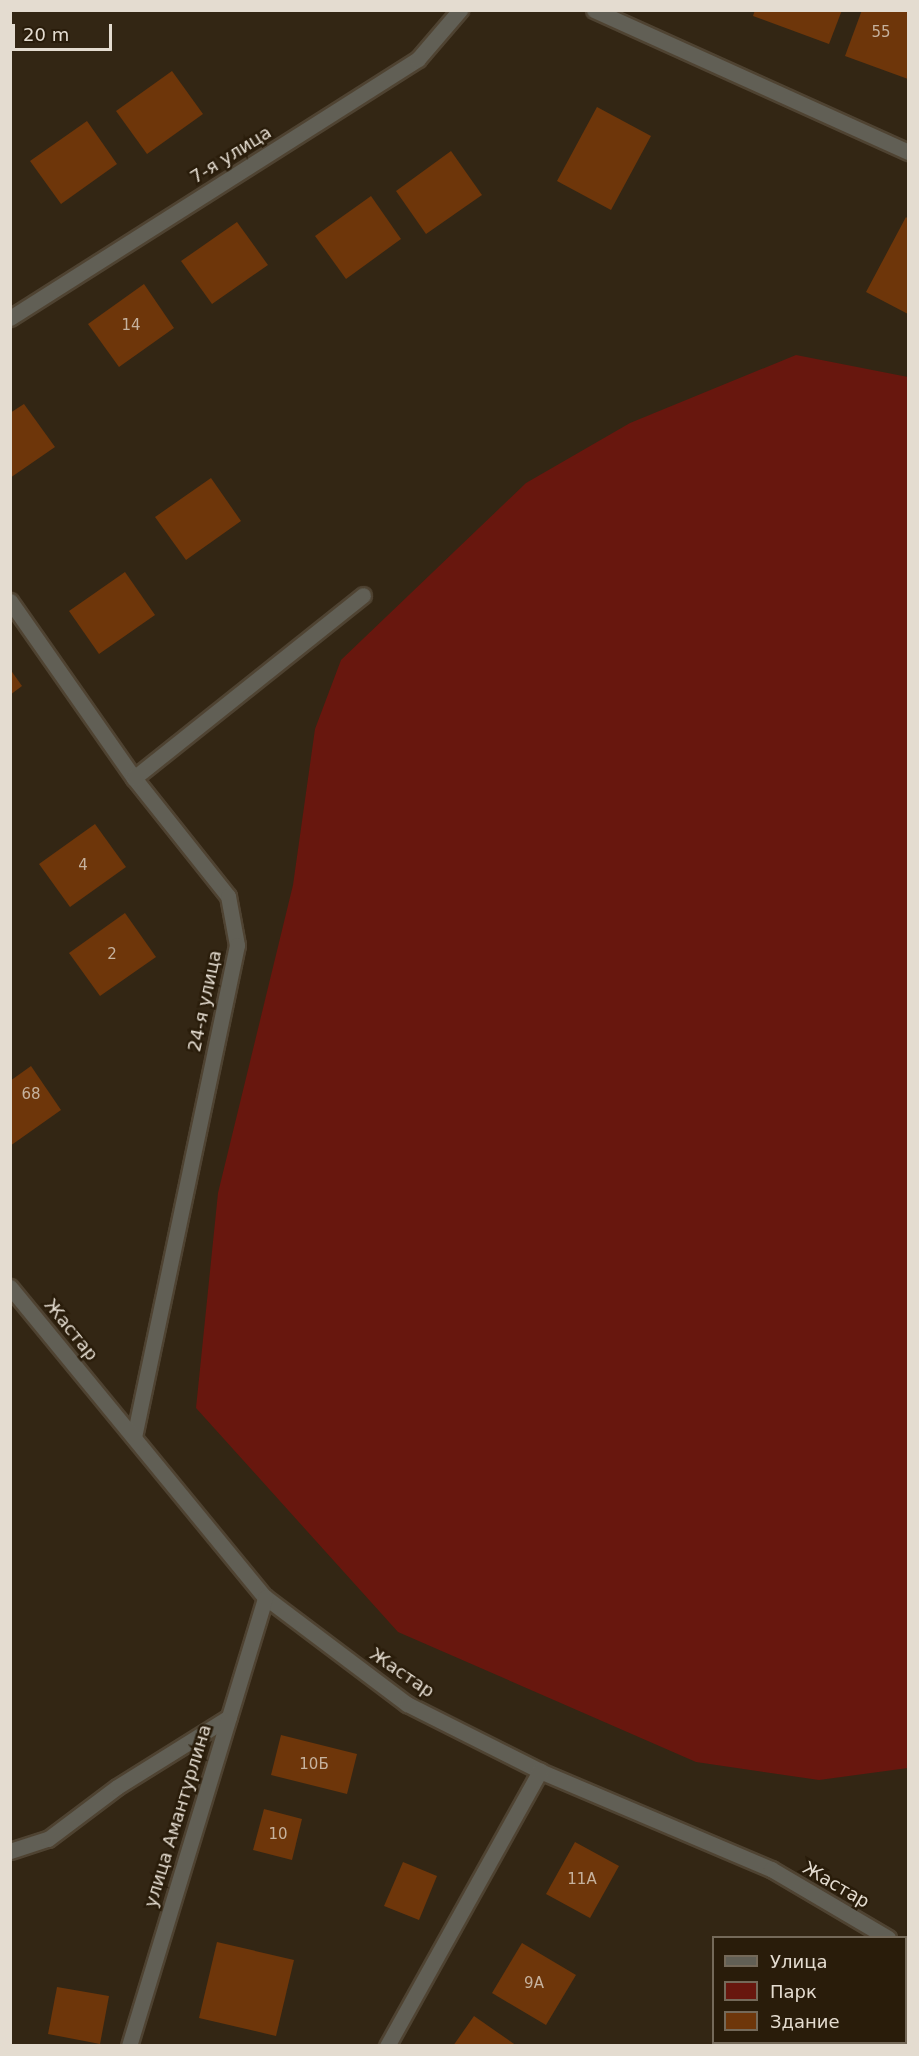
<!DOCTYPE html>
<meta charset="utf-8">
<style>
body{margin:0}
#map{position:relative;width:919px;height:2056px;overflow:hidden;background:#332614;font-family:"DejaVu Sans",sans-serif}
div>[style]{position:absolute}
.green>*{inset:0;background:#68170e}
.building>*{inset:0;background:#6e360a}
.roads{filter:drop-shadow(2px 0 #4f4332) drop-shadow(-2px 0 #4f4332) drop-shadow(0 2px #4f4332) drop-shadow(0 -2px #4f4332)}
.minor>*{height:15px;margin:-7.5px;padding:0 7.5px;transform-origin:7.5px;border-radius:7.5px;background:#615f55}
span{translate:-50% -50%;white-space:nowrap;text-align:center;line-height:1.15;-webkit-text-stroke:5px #291c0a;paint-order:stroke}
.number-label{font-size:15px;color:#c6b29e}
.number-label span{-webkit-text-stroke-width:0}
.street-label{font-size:18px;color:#e4dcd0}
.frame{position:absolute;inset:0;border:12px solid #e4dcd0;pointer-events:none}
.legend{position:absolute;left:712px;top:1936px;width:195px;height:108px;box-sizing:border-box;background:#291c0a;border:2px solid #746959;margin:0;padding:8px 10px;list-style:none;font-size:18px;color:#e4dcd0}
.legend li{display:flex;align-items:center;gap:12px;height:30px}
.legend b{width:30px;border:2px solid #746959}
.scale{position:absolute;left:12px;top:24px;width:100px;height:27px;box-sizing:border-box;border:3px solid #e4dcd0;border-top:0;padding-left:8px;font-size:18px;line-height:21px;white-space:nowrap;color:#e4dcd0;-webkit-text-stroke:4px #291c0a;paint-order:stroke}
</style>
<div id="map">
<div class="green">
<i style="clip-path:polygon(796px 355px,908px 377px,908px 1768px,819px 1780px,696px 1762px,398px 1632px,196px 1408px,218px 1193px,293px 885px,315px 729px,341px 660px,526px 483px,630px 423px)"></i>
</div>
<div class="building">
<i style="clip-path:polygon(755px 10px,842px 10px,829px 44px,753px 16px)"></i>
<i style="clip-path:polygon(862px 10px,908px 10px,908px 79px,845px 56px)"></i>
<i style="clip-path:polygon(172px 71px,203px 114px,147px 154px,116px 111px)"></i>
<i style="clip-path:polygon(597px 107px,651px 136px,611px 210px,557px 181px)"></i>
<i style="clip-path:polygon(87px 121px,117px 164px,61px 204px,30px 161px)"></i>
<i style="clip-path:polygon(451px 151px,482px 195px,426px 234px,396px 191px)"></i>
<i style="clip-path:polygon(371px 196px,401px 239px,346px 279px,315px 236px)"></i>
<i style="clip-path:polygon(906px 217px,908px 219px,908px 314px,866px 292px)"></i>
<i style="clip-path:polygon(237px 222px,268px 265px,212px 304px,181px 261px)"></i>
<i style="clip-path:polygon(144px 284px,174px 328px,119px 367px,88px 324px)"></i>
<i style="clip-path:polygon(24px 404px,55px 447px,10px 478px,10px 413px)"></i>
<i style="clip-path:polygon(211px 478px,241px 521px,186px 560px,155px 517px)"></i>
<i style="clip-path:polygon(125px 572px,155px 615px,99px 654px,69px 611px)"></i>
<i style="clip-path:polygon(10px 669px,22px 686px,10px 695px)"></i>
<i style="clip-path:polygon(95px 824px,126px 867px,70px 907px,39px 864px)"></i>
<i style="clip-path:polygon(125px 913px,156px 957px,100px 996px,69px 953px)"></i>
<i style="clip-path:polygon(31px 1066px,61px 1110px,10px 1146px,10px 1081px)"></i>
<i style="clip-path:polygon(281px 1735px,357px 1754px,347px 1794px,271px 1775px)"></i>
<i style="clip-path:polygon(264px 1809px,302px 1819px,292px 1860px,253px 1850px)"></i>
<i style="clip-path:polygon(575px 1842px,619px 1866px,590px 1918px,546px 1894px)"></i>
<i style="clip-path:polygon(403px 1862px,437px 1876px,419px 1920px,384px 1906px)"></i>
<i style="clip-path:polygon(217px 1942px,294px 1960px,276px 2036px,199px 2018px)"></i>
<i style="clip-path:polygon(522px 1943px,576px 1975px,546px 2025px,492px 1993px)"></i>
<i style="clip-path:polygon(57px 1987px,109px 1996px,100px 2044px,48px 2034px)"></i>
<i style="clip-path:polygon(474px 2016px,517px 2046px,453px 2046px)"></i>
</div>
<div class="roads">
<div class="minor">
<i style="left:594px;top:10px;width:345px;rotate:24.3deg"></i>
<i style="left:10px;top:318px;width:483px;rotate:-32.4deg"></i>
<i style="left:418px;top:59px;width:65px;rotate:-49.4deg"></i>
<i style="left:10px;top:601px;width:216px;rotate:55deg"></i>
<i style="left:134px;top:778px;width:151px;rotate:51.5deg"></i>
<i style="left:228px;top:896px;width:50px;rotate:79.6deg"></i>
<i style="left:237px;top:945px;width:503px;rotate:101.82deg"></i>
<i style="left:134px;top:778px;width:293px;rotate:-38.6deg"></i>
<i style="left:10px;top:1287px;width:401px;rotate:50.6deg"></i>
<i style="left:265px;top:1597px;width:178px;rotate:37deg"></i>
<i style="left:407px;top:1704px;width:149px;rotate:26.7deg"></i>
<i style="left:540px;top:1771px;width:251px;rotate:23deg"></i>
<i style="left:771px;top:1869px;width:136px;rotate:30.5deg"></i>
<i style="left:10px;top:1851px;width:40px;rotate:-18deg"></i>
<i style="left:48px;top:1839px;width:86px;rotate:-37deg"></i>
<i style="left:117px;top:1787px;width:132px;rotate:-32deg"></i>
<i style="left:906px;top:1948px;width:3px;rotate:45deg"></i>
<i style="left:129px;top:2046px;width:469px;rotate:-73.1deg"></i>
<i style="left:387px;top:2046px;width:315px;rotate:-60.9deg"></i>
</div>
</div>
<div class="number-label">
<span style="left:881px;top:33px">55</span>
<span style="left:131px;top:326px">14</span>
<span style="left:83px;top:866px">4</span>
<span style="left:112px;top:955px">2</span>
<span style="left:31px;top:1095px">68</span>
<span style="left:314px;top:1765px">10Б</span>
<span style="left:278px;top:1835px">10</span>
<span style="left:582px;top:1880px">11А</span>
<span style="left:534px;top:1984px">9А</span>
</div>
<div class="street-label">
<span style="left:231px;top:155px;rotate:-32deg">7-я улица</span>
<span style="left:205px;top:1001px;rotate:-78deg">24-я улица</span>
<span style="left:71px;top:1330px;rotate:51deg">Жастар</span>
<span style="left:402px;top:1673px;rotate:34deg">Жастар</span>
<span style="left:178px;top:1816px;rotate:-73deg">улица Амантурлина</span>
<span style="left:836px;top:1885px;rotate:30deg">Жастар</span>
</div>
<div class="frame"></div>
<ul class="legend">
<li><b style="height:8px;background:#615f55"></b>Улица</li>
<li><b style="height:16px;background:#68170e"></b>Парк</li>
<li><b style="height:16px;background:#6e360a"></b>Здание</li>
</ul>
<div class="scale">20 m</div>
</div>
